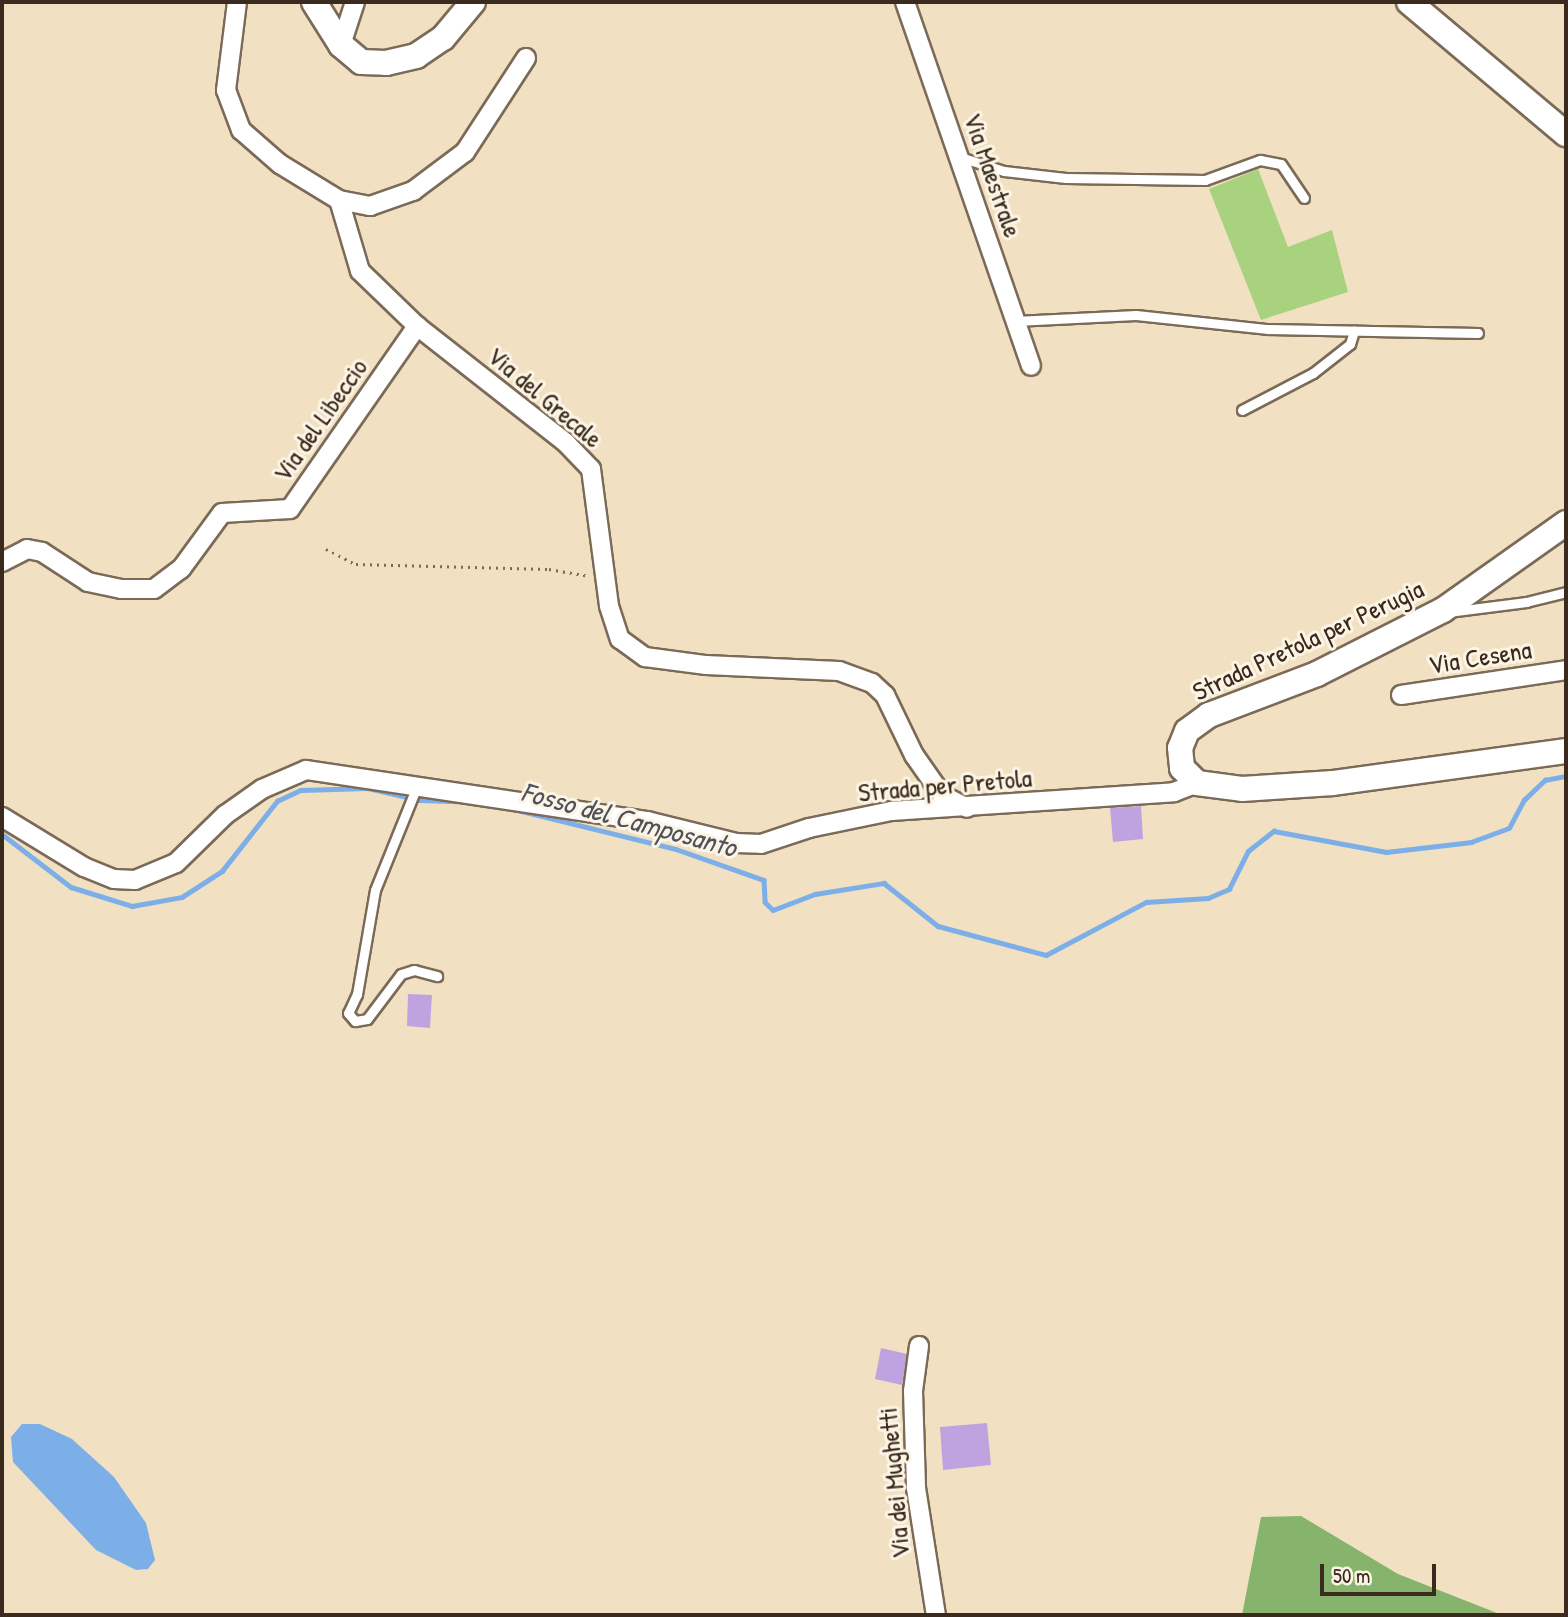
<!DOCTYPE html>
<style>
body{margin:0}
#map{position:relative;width:1568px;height:1617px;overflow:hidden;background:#f1e1c2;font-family:"Patrick Hand",sans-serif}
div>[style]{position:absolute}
.green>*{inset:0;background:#a8d27e}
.forest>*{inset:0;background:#86b46d}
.water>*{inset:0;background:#7cafe8}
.stream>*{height:4.5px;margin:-2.25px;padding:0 2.25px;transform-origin:2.25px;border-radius:2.25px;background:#7cafe8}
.building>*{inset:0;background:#bfa3e1}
.path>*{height:2.5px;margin-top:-1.25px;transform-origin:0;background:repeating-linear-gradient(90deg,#7b6a57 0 2px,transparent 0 7px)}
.roads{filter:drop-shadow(2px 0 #7b6a57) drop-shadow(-2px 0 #7b6a57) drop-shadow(0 2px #7b6a57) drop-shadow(0 -2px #7b6a57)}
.lane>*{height:9px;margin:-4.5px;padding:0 4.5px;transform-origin:4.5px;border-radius:4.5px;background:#fff}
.street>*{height:18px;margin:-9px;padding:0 9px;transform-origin:9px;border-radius:9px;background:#fff}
.secondary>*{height:24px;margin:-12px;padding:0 12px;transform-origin:12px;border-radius:12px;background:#fff}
span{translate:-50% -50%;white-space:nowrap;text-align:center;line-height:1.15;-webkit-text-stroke:6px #fcf5e5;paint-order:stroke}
.street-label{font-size:26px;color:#3b2a1e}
.water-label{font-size:28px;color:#4e525b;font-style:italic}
.frame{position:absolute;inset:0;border:4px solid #3b2a1e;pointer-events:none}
.scale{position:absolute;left:1320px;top:1564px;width:116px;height:32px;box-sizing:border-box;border:4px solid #3b2a1e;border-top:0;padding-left:9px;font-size:21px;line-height:24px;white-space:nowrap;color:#3b2a1e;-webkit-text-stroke:5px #fcf5e5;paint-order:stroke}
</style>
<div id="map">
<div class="green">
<i style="clip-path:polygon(1258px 169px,1288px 247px,1332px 230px,1348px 292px,1261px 320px,1209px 189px)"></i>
</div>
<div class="forest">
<i style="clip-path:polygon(1301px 1516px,1398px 1574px,1502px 1615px,1242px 1615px,1261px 1517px)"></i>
</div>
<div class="water">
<i style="clip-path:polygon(22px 1424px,40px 1424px,72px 1439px,114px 1477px,146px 1523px,155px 1560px,148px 1569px,136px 1570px,96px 1550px,13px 1462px,11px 1437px)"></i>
</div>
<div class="stream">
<i style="left:505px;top:807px;width:176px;rotate:13.8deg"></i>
<i style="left:676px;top:849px;width:93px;rotate:19.4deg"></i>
<i style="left:764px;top:880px;width:22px;rotate:87deg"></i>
<i style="left:765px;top:902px;width:11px;rotate:45deg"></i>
<i style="left:773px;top:910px;width:45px;rotate:-20.9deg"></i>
<i style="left:815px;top:894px;width:70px;rotate:-9.1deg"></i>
<i style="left:884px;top:883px;width:69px;rotate:38.5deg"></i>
<i style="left:938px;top:926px;width:112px;rotate:15deg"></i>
<i style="left:1046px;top:955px;width:113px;rotate:-27.9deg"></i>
<i style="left:1146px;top:902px;width:62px;rotate:-3.7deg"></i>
<i style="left:1208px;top:898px;width:23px;rotate:-23deg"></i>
<i style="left:1229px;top:889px;width:42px;rotate:-63.4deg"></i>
<i style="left:1248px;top:851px;width:33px;rotate:-38deg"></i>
<i style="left:1274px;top:831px;width:114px;rotate:10.6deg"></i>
<i style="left:1386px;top:852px;width:86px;rotate:-6.7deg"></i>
<i style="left:1471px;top:842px;width:40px;rotate:-20.2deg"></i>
<i style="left:1509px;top:828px;width:32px;rotate:-62deg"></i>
<i style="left:1524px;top:800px;width:29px;rotate:-44deg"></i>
<i style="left:1545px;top:780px;width:21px;rotate:-11deg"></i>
<i style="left:2px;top:834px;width:87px;rotate:37.5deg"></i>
<i style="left:71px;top:887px;width:64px;rotate:17.3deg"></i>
<i style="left:132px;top:906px;width:51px;rotate:-10.2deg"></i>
<i style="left:182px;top:897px;width:48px;rotate:-33deg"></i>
<i style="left:222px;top:871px;width:89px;rotate:-51.8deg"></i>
<i style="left:277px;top:801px;width:26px;rotate:-25deg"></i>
<i style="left:301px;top:790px;width:67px;rotate:-1.7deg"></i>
<i style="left:368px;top:788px;width:53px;rotate:13deg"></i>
<i style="left:420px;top:800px;width:38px;rotate:2deg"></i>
</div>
<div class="building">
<i style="clip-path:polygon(1141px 806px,1143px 839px,1113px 842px,1110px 808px)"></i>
<i style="clip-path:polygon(408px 994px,432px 995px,430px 1028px,407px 1026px)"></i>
<i style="clip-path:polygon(881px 1348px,907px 1354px,902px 1385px,875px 1379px)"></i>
<i style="clip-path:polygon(987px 1423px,991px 1465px,943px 1470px,940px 1427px)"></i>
</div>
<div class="path">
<i style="left:326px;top:549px;width:34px;rotate:27deg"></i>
<i style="left:356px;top:564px;width:193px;rotate:1.5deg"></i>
<i style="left:549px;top:569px;width:41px;rotate:9.9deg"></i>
</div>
<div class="roads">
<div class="lane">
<i style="left:960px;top:157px;width:46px;rotate:17.7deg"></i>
<i style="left:1004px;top:171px;width:62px;rotate:6.4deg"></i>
<i style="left:1066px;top:178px;width:139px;rotate:0.8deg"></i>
<i style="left:1205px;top:180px;width:59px;rotate:-20deg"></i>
<i style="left:1260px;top:160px;width:21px;rotate:11deg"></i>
<i style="left:1281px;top:164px;width:41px;rotate:55.9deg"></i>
<i style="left:1015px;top:321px;width:121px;rotate:-2.8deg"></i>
<i style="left:1136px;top:315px;width:133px;rotate:6.1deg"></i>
<i style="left:1268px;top:329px;width:210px;rotate:1.1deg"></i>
<i style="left:1242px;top:410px;width:80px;rotate:-27.5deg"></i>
<i style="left:1313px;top:373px;width:47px;rotate:-38.1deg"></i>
<i style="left:1350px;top:344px;width:14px;rotate:-73deg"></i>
<i style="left:1448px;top:612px;width:79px;rotate:-7.3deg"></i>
<i style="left:1526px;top:602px;width:41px;rotate:-14deg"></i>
<i style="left:417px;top:786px;width:112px;rotate:112deg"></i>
<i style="left:375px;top:890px;width:106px;rotate:99.8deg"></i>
<i style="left:357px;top:994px;width:21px;rotate:115deg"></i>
<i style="left:348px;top:1013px;width:11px;rotate:49deg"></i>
<i style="left:355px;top:1021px;width:12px;rotate:-9deg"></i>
<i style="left:367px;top:1019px;width:56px;rotate:-52.9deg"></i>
<i style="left:401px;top:974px;width:14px;rotate:-17deg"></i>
<i style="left:414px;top:970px;width:24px;rotate:15deg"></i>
</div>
<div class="street">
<i style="left:237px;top:2px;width:89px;rotate:97.1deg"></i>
<i style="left:226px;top:90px;width:43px;rotate:69.4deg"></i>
<i style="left:241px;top:130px;width:52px;rotate:41.1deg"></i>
<i style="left:280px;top:164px;width:69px;rotate:31.4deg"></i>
<i style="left:339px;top:200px;width:74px;rotate:73.5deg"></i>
<i style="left:360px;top:271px;width:79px;rotate:44deg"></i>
<i style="left:417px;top:326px;width:189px;rotate:38.1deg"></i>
<i style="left:566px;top:443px;width:36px;rotate:46deg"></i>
<i style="left:591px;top:469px;width:138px;rotate:82.5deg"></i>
<i style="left:609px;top:606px;width:35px;rotate:72deg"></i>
<i style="left:620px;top:639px;width:31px;rotate:36deg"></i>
<i style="left:645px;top:657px;width:62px;rotate:7.5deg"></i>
<i style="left:706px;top:665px;width:133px;rotate:2.6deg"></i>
<i style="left:839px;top:671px;width:35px;rotate:20deg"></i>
<i style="left:872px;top:683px;width:18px;rotate:43deg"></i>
<i style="left:885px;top:695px;width:67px;rotate:64.2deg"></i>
<i style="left:914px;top:755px;width:49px;rotate:55deg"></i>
<i style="left:942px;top:795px;width:28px;rotate:27deg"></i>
<i style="left:905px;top:2px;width:385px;rotate:70.9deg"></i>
<i style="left:341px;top:45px;width:45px;rotate:-72deg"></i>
<i style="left:339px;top:200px;width:32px;rotate:11deg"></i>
<i style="left:370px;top:206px;width:46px;rotate:-19.2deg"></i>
<i style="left:413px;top:191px;width:65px;rotate:-36.9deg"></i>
<i style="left:465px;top:152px;width:112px;rotate:-57deg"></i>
<i style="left:2px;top:562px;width:28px;rotate:-27deg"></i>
<i style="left:27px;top:549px;width:15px;rotate:11deg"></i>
<i style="left:42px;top:552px;width:55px;rotate:33.1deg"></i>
<i style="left:88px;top:582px;width:34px;rotate:12deg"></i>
<i style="left:121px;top:589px;width:33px"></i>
<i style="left:154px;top:589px;width:34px;rotate:-37deg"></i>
<i style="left:181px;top:569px;width:69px;rotate:-53.8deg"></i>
<i style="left:222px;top:513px;width:68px;rotate:-3.4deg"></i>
<i style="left:290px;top:509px;width:223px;rotate:-55.2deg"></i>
<i style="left:1401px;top:695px;width:167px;rotate:-8.6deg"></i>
<i style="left:2px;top:817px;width:96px;rotate:31.4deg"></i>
<i style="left:84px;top:867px;width:32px;rotate:22deg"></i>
<i style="left:114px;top:879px;width:21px;rotate:3deg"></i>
<i style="left:135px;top:880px;width:44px;rotate:-22.5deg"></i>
<i style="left:176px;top:863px;width:69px;rotate:-44.4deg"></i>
<i style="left:225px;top:815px;width:45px;rotate:-35.1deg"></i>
<i style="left:262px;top:789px;width:48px;rotate:-23.4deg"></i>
<i style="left:306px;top:770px;width:345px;rotate:8.5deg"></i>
<i style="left:647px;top:821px;width:92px;rotate:13.9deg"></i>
<i style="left:736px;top:843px;width:25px;rotate:2deg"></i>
<i style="left:761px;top:844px;width:51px;rotate:-18.4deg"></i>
<i style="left:809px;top:828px;width:84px;rotate:-11.7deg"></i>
<i style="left:891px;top:811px;width:284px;rotate:-3.8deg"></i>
<i style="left:1174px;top:792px;width:25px;rotate:-21deg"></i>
<i style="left:919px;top:1346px;width:45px;rotate:97.6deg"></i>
<i style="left:913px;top:1391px;width:97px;rotate:88.2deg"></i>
<i style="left:916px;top:1488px;width:129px;rotate:81.1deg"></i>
</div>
<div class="secondary">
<i style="left:314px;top:2px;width:51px;rotate:57.9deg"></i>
<i style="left:341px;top:45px;width:26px;rotate:40deg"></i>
<i style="left:361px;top:62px;width:25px;rotate:2deg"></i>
<i style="left:386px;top:63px;width:31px;rotate:-13deg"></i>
<i style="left:416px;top:56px;width:32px;rotate:-34deg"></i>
<i style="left:443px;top:38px;width:47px;rotate:-50.2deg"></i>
<i style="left:1409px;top:2px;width:205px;rotate:40.1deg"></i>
<i style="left:1566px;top:523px;width:151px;rotate:144.7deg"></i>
<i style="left:1443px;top:610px;width:141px;rotate:153.1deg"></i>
<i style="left:1317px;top:674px;width:116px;rotate:159.2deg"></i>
<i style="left:1209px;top:715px;width:27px;rotate:144deg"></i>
<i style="left:1187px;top:731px;width:18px;rotate:112deg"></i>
<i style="left:1180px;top:748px;width:20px;rotate:84deg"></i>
<i style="left:1182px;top:768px;width:21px;rotate:45deg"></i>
<i style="left:1197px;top:783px;width:45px;rotate:7.6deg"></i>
<i style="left:1242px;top:789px;width:91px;rotate:-3.8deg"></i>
<i style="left:1333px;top:783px;width:235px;rotate:-7.8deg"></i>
</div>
</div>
<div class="street-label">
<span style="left:993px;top:175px;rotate:71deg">Via Maestrale</span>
<span style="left:545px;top:397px;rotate:40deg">Via del Grecale</span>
<span style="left:320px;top:420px;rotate:-55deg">Via del Libeccio</span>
<span style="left:1308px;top:640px;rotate:-25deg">Strada Pretola per Perugia</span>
<span style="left:1480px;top:657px;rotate:-9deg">Via Cesena</span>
<span style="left:945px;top:785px;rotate:-5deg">Strada per Pretola</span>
<span style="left:894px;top:1483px;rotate:-95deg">Via dei Mughetti</span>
</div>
<div class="water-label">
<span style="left:629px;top:819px;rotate:15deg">Fosso del Camposanto</span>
</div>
<div class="frame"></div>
<div class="scale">50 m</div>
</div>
